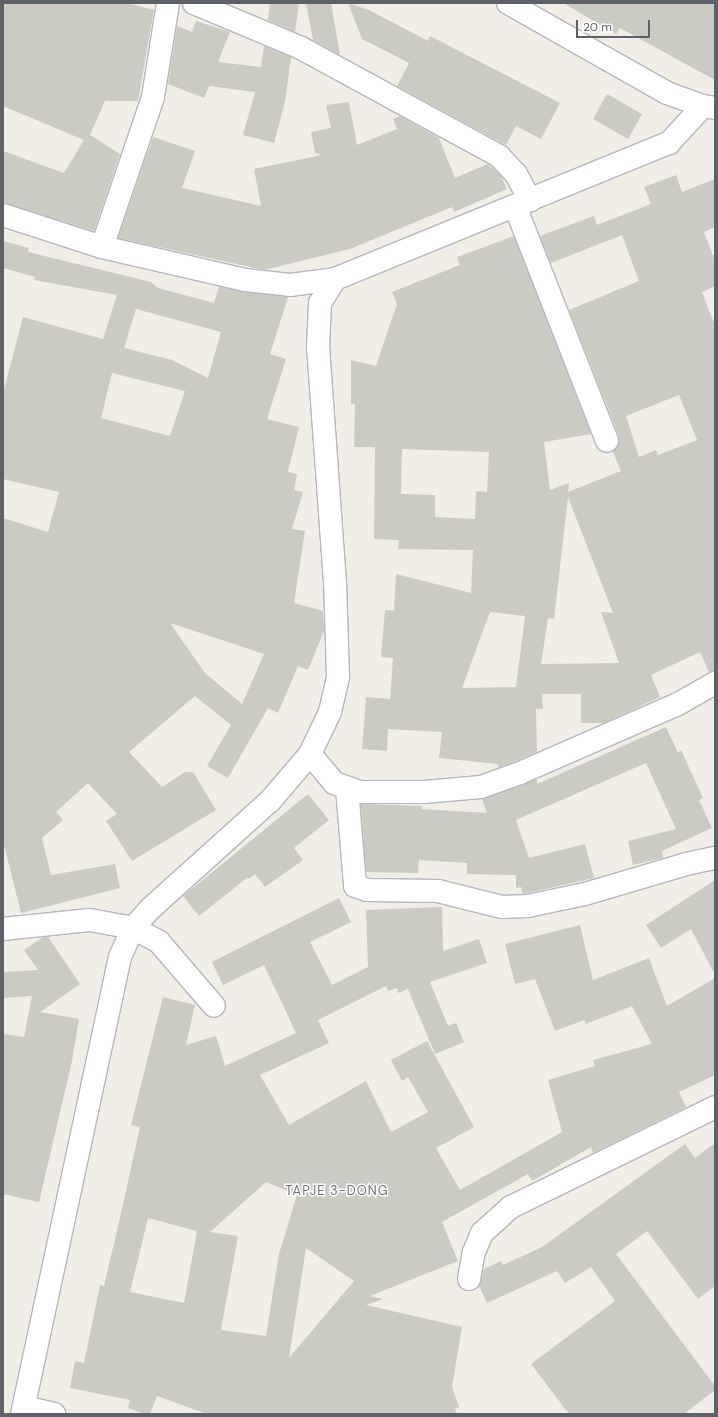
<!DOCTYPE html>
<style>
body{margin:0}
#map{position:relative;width:718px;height:1417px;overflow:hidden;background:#f0eee7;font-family:"DM Sans",sans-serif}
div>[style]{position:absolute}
.building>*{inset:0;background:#cbcac3}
.roads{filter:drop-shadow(1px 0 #b4b6bb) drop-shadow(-1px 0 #b4b6bb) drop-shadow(0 1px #b4b6bb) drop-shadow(0 -1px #b4b6bb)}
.street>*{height:22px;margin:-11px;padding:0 11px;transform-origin:11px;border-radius:11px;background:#fff}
.secondary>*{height:22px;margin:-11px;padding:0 11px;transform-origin:11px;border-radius:11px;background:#fff}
span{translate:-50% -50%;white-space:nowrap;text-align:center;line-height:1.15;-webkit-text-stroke:3px #fff;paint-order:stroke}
.quarter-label{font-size:13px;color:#6f7379;letter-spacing:1px}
.frame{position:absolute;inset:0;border:4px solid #5e6167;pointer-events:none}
.scale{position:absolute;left:576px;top:20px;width:74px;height:18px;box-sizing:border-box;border:2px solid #5e6167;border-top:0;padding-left:5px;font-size:12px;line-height:14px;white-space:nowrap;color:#5e6167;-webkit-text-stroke:3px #fff;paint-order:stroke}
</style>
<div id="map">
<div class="building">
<i style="clip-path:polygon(3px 3px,127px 3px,154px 10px,138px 101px,105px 101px,90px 135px,120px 154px,94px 231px,3px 203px,3px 151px,64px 173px,84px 140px,3px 106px)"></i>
<i style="clip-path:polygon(270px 3px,299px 3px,295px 32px,268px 20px)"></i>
<i style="clip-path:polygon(306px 3px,331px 3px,340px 55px,313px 40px)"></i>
<i style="clip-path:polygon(348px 3px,369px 10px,428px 41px,430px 36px,560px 103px,541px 139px,516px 126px,506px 145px,397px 86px,409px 63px,362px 39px)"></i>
<i style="clip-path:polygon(563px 3px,715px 3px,715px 80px,620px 28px,616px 34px)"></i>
<i style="clip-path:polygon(196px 21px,230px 32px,218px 62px,261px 67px,264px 46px,291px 57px,285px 102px,274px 143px,243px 135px,255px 92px,209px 86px,204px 98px,168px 84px,177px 26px,192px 32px)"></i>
<i style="clip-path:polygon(607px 94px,642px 114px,628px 139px,593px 119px)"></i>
<i style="clip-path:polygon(349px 102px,357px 145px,397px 129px,393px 119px,400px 116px,439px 138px,455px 178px,488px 164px,501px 176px,507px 189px,454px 212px,452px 207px,350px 249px,264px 270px,118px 238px,153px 137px,195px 151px,182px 188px,261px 206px,254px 169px,322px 155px,315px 153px,311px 132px,331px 128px,326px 105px)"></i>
<i style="clip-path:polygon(evenodd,676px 175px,682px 192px,715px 179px,715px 227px,704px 232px,715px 261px,715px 286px,702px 292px,715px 326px,715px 671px,709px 672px,700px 652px,651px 675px,660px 697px,604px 723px,581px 723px,581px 694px,542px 694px,543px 709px,536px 709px,537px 752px,498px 768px,498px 764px,439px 758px,442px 732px,388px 729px,387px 751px,362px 749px,366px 697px,390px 699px,393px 658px,381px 657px,385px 610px,394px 611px,396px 574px,471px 593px,473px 550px,398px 549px,399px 540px,374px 539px,375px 447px,354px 447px,355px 404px,351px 404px,351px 360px,376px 366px,397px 304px,392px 292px,460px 265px,457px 257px,514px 236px,591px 434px,544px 442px,550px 490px,569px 483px,568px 492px,621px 471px,613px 452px,619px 443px,619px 436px,569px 310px,639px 281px,622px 235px,551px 263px,540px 236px,594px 216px,597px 225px,651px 204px,644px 187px,676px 175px,679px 395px,697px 440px,658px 455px,656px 450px,639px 457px,626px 416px,679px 395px,676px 175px,402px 449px,489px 452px,487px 492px,476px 491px,475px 519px,435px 517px,435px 495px,401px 494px,402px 449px,676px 175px,568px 497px,613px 613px,601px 612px,619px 663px,541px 664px,548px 618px,554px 619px,568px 497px,676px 175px,490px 612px,525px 616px,516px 687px,462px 688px,490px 612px)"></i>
<i style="clip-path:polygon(evenodd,3px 241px,29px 248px,28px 252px,151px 282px,158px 288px,214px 303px,219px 287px,288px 297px,270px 354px,286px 359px,267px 419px,299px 427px,288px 472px,297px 474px,294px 490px,303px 492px,292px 529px,305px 531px,294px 603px,323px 611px,324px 631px,308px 670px,298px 666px,278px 713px,268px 708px,228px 778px,207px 766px,231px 725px,195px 696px,129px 752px,162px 787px,185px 772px,193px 772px,216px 810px,132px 861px,106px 821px,117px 814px,88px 783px,56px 812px,63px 820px,42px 838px,51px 875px,115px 864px,120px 888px,21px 913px,3px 841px,3px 518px,48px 532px,59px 492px,3px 479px,3px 393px,23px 317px,103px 339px,117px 295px,34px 280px,35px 277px,3px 268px,3px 241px,136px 309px,221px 332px,208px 378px,172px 360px,124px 348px,136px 309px,3px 241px,112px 373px,185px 391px,170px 436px,101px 418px,112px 373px,3px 241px,170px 623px,264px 654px,242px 704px,205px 673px,170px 623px)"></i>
<i style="clip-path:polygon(666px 727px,678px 753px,681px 750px,703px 798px,699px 800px,712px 828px,662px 851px,663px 858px,633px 865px,628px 841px,676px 829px,646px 763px,516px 820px,529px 858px,585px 844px,594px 878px,523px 894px,521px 887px,516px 888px,516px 875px,467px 874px,467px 863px,419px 860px,418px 873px,366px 872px,361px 804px,422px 806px,422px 809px,487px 813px,482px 799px,537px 779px,537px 784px)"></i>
<i style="clip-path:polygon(308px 794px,329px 820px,294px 848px,303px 860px,265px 887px,255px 874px,249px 879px,248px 877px,199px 916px,183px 896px)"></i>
<i style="clip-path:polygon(715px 880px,715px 975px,691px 929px,661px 948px,646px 925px)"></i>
<i style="clip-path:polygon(evenodd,339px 898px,351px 922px,310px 942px,332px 985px,368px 967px,366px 910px,442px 907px,443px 951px,479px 939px,487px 963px,430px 982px,448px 1026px,456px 1023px,464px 1042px,435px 1054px,408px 989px,398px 993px,397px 988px,388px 991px,386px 986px,318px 1020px,329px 1043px,260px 1075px,289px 1125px,366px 1081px,391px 1132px,428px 1112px,408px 1077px,402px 1081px,391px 1060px,427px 1041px,474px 1127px,436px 1148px,460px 1190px,562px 1132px,548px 1080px,595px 1066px,593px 1060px,652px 1044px,632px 1006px,586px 1024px,584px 1020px,555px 1031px,535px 979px,515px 984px,505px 944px,580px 925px,593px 980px,649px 958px,667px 1006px,715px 978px,715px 1075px,679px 1092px,686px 1107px,593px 1153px,591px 1147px,532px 1181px,528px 1174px,442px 1222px,458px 1261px,370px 1296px,383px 1299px,366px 1305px,462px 1327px,452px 1387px,459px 1407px,455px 1409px,457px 1414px,207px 1414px,157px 1396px,150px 1414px,145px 1414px,128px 1408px,130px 1400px,70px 1388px,75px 1361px,84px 1363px,100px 1285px,104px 1286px,119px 1222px,140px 1127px,131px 1125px,163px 997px,195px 1005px,186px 1045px,216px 1036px,225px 1066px,296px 1033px,264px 965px,223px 985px,212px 962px,339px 898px,266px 1182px,297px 1195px,279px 1254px,266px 1336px,221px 1330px,238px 1236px,210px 1232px,266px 1182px,339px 898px,148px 1218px,197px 1231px,184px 1303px,130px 1292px,148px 1218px,339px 898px,306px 1248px,354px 1281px,289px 1358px,306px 1248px)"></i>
<i style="clip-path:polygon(43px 937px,48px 937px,80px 984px,40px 1012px,79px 1019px,72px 1061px,39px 1202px,3px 1194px,3px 1034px,24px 1037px,32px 996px,3px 998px,3px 972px,38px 970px,24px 950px)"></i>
<i style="clip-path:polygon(715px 1143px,715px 1286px,698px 1299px,647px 1231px,616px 1254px,715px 1386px,715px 1390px,684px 1414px,569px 1414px,531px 1364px,615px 1301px,591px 1267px,565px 1283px,557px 1271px,487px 1303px,479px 1286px,484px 1269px,501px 1261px,503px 1265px,542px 1247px,685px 1144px,695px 1158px)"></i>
</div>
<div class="roads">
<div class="street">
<i style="left:194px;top:3px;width:116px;rotate:22.8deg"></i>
<i style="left:301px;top:48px;width:226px;rotate:28.6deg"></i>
<i style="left:499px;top:156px;width:25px;rotate:47deg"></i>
<i style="left:516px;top:174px;width:30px;rotate:62deg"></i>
<i style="left:515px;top:206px;width:252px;rotate:68.6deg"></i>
<i style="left:3px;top:215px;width:104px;rotate:17.9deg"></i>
<i style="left:102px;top:247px;width:147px;rotate:13deg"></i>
<i style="left:245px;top:280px;width:45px;rotate:6.3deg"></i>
<i style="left:290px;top:285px;width:45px;rotate:-7.6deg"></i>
<i style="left:335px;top:279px;width:361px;rotate:-22.2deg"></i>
<i style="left:669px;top:143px;width:50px;rotate:-47.4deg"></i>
<i style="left:102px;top:247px;width:158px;rotate:-71.2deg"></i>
<i style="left:153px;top:97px;width:95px;rotate:-80.9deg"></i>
<i style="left:310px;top:754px;width:38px;rotate:50deg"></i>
<i style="left:334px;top:783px;width:28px;rotate:19deg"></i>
<i style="left:360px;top:792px;width:64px"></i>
<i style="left:424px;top:792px;width:57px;rotate:-5deg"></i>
<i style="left:481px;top:787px;width:41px;rotate:-19.7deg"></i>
<i style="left:520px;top:773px;width:172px;rotate:-23.6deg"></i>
<i style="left:678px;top:704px;width:43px;rotate:-29.6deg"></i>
<i style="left:347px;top:788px;width:98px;rotate:85.3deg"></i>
<i style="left:355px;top:886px;width:13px;rotate:18deg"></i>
<i style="left:367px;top:890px;width:71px;rotate:0.8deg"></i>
<i style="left:438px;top:891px;width:66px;rotate:14deg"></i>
<i style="left:502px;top:907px;width:26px;rotate:-2deg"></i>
<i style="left:528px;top:906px;width:58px;rotate:-11.9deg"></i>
<i style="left:585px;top:894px;width:105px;rotate:-16.5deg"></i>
<i style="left:686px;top:864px;width:30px;rotate:-12deg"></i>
<i style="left:3px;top:929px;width:87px;rotate:-5.9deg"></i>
<i style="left:90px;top:920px;width:44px;rotate:10.5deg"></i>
<i style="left:133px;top:928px;width:30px;rotate:28deg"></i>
<i style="left:159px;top:942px;width:84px;rotate:49.3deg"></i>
<i style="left:469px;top:1279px;width:27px;rotate:-80deg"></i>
<i style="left:474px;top:1252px;width:21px;rotate:-67deg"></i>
<i style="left:482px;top:1233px;width:39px;rotate:-42deg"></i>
<i style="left:511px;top:1207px;width:227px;rotate:-26.1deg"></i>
<i style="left:24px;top:1407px;width:31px;rotate:13deg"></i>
<i style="left:22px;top:1414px;width:467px;rotate:-77.9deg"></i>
<i style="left:120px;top:957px;width:32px;rotate:-66deg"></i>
<i style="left:133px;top:928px;width:27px;rotate:-48deg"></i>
<i style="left:151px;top:908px;width:160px;rotate:-42deg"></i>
<i style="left:270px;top:801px;width:62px;rotate:-49.6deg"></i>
<i style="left:310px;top:754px;width:47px;rotate:-64.5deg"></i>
<i style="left:330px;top:712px;width:37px;rotate:-77deg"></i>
<i style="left:338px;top:676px;width:93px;rotate:-91.8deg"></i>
<i style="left:335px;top:583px;width:236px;rotate:-94.1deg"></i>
<i style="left:318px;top:348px;width:45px;rotate:-87.5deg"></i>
<i style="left:320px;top:303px;width:28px;rotate:-58deg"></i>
</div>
<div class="secondary">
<i style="left:508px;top:3px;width:183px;rotate:29.5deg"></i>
<i style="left:667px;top:93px;width:38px;rotate:20deg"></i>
<i style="left:703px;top:106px;width:12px;rotate:9deg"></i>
</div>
</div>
<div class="quarter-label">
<span style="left:337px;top:1191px">TAPJE 3-DONG</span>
</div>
<div class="frame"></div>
<div class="scale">20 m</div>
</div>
